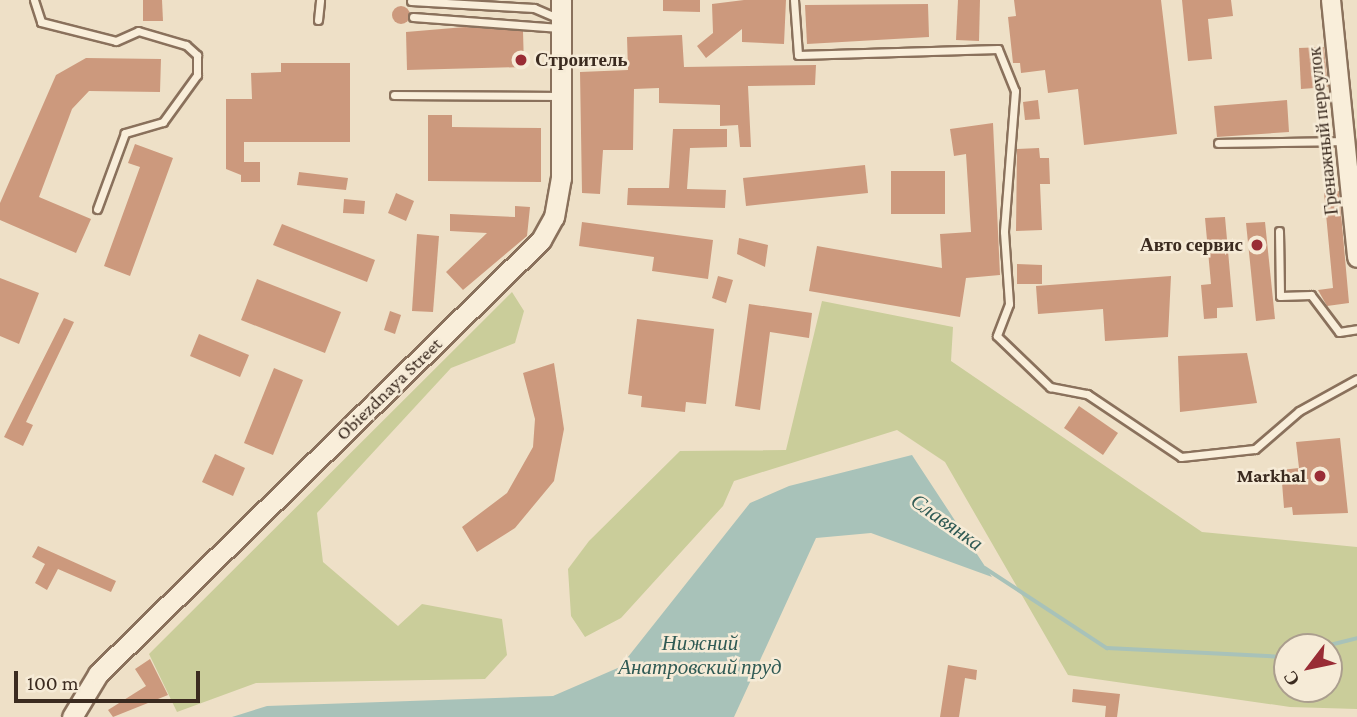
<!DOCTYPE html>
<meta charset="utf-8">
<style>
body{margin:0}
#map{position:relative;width:1357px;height:717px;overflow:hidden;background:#eee0c7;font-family:"Crimson Pro",serif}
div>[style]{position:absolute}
.green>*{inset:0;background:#cacd9a}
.water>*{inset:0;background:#a8c2b9}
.stream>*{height:3.5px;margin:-1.75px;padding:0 1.75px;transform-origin:1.75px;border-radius:1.75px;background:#a8c2b9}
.building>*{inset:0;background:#cc997d}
.round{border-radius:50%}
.roads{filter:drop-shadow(2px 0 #8a715c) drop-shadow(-2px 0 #8a715c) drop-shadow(0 2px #8a715c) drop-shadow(0 -2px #8a715c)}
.service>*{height:7px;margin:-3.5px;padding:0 3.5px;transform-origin:3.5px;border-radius:3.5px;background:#f9eeda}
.tertiary>*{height:18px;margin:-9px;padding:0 9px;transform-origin:9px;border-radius:9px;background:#f9eeda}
.secondary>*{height:19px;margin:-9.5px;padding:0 9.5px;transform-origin:9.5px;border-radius:9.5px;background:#f9eeda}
.dots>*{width:19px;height:19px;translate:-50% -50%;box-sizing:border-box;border:4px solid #f6ebd7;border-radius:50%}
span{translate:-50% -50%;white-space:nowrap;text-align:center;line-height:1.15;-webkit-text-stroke:5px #f6ebd7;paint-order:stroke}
.poi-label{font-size:19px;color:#3b2b20;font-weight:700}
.left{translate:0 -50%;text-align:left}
.right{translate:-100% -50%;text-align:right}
.street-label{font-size:19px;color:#3b2b20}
.water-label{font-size:21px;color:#2f5a54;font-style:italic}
.north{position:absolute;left:1273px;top:633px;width:70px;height:70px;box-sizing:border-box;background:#f6ebd7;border:2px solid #ab9e8e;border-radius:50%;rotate:238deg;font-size:19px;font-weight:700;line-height:28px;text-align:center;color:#3b2b20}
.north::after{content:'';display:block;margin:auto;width:24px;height:32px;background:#992c35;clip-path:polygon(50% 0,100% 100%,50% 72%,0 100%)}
.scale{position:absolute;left:14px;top:671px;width:186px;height:32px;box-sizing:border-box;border:4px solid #3b2b20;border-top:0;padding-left:9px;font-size:21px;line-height:24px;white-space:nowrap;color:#3b2b20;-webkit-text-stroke:5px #f6ebd7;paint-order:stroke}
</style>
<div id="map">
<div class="green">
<i style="clip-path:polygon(512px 292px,524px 311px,515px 343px,451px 368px,317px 513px,323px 562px,398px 626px,422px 604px,502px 619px,507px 655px,485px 679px,256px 683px,177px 712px,149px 654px)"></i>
<i style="clip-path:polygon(evenodd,822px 301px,953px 327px,951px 361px,1202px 532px,1357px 547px,1357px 709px,1290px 707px,1068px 675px,945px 462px,897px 430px,734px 481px,723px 506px,621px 618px,585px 637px,571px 616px,568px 569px,589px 541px,680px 451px,786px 450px,822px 301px,1287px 647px,1329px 647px,1329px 689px,1287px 689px,1287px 647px)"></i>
</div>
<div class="water">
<i style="clip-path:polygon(912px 455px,992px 577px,871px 533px,816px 538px,734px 717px,232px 717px,267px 706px,553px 696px,620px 667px,750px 503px,789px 486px)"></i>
</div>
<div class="stream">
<i style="left:985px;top:568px;width:146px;rotate:33.3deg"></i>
<i style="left:1107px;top:648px;width:180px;rotate:2.9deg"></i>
<i style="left:1322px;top:647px;width:36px;rotate:-14deg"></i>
</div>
<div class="building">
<i style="clip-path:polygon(143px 0,162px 0,163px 21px,143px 21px)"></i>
<i style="clip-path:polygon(663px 0,700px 0,700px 12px,663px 11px)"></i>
<i style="clip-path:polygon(744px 0,786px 0,784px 44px,742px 42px,742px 29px,706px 58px,697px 46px,713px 33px,712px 4px)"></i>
<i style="clip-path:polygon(958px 0,980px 0,979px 41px,956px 40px)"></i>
<i style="clip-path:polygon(1014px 0,1161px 0,1177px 134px,1084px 145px,1078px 89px,1048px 93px,1045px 70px,1021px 73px,1020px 63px,1013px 63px,1008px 17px,1016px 16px)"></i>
<i style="clip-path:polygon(1182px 0,1231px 0,1233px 16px,1208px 19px,1212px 59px,1188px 61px)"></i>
<i style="clip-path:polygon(928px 4px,929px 37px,807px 44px,805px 5px)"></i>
<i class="round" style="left:392px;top:6px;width:18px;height:18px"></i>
<i style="clip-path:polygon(465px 27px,523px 31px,524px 67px,407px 70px,406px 32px)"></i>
<i style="clip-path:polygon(682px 35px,684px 67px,816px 65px,815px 85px,748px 86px,751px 147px,740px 147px,738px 125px,720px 126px,720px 105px,659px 103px,659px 88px,634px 89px,633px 150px,603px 150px,600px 194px,582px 193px,580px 72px,628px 70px,627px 37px)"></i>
<i style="clip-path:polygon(1324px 47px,1328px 87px,1301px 89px,1299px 48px)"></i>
<i style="clip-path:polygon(161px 59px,160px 92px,89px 91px,72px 109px,39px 197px,91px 219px,76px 253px,0 220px,0 203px,56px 75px,86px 58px)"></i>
<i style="clip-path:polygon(281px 63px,350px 63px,350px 142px,244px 142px,244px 162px,260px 162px,260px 182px,241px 182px,241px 175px,226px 169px,226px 99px,252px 99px,251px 73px,281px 72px)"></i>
<i style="clip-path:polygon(1038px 100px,1040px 119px,1025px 120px,1023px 102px)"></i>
<i style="clip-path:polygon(1287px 100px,1289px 132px,1217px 137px,1214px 106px)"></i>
<i style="clip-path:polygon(428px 115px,452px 115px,452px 127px,541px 128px,541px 182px,428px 181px)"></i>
<i style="clip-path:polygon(993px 123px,1000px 275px,966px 278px,960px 317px,809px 291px,817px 246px,942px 268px,940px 234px,971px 232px,966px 154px,954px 156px,950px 129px)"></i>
<i style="clip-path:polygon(673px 129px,727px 129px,727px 147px,690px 148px,687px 189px,726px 190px,725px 208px,627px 205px,628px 188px,669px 188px)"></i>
<i style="clip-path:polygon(135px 144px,173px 158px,130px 276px,104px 266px,140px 167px,128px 163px)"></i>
<i style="clip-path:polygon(1039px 148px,1040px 158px,1049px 158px,1050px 184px,1040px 184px,1042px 230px,1016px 231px,1017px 149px)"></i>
<i style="clip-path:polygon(865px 165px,868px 193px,746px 206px,743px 178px)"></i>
<i style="clip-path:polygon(891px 171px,945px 171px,945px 214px,891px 214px)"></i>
<i style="clip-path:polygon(299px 172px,348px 178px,346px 190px,297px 185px)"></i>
<i style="clip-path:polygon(1339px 191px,1349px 303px,1327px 306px,1318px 290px,1333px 288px,1324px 193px)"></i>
<i style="clip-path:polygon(396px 193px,414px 201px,406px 221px,388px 213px)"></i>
<i style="clip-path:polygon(344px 199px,365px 201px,364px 214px,343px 213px)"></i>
<i style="clip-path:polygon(515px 206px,530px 207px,527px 236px,463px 290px,446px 272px,487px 233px,450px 231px,450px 214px,515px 217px)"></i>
<i style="clip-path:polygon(1225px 217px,1233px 307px,1217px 308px,1217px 318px,1204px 319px,1201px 285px,1211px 284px,1205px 218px)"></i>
<i style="clip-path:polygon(582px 222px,713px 240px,708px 279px,652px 271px,654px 257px,579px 246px)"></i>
<i style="clip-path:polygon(1265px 222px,1275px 319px,1256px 321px,1246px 223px)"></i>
<i style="clip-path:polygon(282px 224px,375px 260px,367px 282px,273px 245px)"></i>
<i style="clip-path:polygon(417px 234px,439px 236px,433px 312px,412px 311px)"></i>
<i style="clip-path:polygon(739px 238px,768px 245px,765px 267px,737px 254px)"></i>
<i style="clip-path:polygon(1017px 264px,1042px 265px,1042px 284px,1017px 284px)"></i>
<i style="clip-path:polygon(718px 276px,733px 280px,726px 303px,712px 298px)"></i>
<i style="clip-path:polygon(1171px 276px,1168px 337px,1105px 341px,1103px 309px,1038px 314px,1036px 286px)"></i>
<i style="clip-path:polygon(0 278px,39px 293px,19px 344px,0 336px)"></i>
<i style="clip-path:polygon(257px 279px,341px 312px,325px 353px,241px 320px)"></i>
<i style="clip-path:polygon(749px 304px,812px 313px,809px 338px,770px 332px,760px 410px,735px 406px)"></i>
<i style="clip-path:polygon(390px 311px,401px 315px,395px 334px,384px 330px)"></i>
<i style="clip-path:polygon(64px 318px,74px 322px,26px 422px,33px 425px,23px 446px,4px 437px)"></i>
<i style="clip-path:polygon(637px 319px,714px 329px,706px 404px,686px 402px,685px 412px,641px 407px,642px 396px,628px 394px)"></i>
<i style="clip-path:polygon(199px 334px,249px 355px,240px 377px,190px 356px)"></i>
<i style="clip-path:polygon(1247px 353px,1257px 403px,1180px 412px,1178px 356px)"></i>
<i style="clip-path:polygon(554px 363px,564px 429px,554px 481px,515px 528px,477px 552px,462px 527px,507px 493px,533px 447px,535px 419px,523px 373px)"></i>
<i style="clip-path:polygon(274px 368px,303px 380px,273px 455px,244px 443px)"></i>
<i style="clip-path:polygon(1079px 406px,1118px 433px,1103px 455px,1064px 428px)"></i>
<i style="clip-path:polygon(1340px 438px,1348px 513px,1293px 515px,1292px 507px,1284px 508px,1281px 470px,1299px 468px,1296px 442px)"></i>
<i style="clip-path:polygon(215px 454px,245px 468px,233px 496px,202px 482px)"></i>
<i style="clip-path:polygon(38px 546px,116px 581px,111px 592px,58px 569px,47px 590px,35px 583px,45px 564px,32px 557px)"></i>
<i style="clip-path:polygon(150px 659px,168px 695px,113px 717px,108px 710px,146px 686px,135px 669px)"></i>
<i style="clip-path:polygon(948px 665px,977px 670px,976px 680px,965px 678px,959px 717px,940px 717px)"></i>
<i style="clip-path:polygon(1073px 689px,1120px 694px,1117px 717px,1105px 717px,1106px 706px,1072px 702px)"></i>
</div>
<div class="roads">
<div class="service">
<i style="left:34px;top:0;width:23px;rotate:72deg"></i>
<i style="left:41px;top:22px;width:77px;rotate:14.2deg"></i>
<i style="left:116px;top:41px;width:24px;rotate:-24deg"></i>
<i style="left:138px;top:31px;width:50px;rotate:16.3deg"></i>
<i style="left:186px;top:45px;width:15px;rotate:42deg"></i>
<i style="left:197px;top:55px;width:20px;rotate:90deg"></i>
<i style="left:197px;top:75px;width:58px;rotate:125.9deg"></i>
<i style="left:163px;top:122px;width:40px;rotate:164deg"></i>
<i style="left:125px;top:133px;width:81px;rotate:110.2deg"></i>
<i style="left:794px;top:0;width:55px;rotate:85.8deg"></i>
<i style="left:798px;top:55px;width:200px;rotate:-1.7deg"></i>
<i style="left:998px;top:49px;width:45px;rotate:68deg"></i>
<i style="left:1015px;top:91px;width:141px;rotate:94.5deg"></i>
<i style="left:1004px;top:232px;width:72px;rotate:86deg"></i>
<i style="left:1009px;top:304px;width:34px;rotate:111deg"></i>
<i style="left:997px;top:336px;width:74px;rotate:43.9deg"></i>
<i style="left:1050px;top:387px;width:38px;rotate:11deg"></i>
<i style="left:1087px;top:394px;width:113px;rotate:33.8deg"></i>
<i style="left:1181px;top:457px;width:74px;rotate:-6.2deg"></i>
<i style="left:1255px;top:449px;width:58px;rotate:-40.8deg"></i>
<i style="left:1299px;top:411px;width:66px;rotate:-28.9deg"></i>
<i style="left:411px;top:1px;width:123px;rotate:3.3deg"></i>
<i style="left:534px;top:8px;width:28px;rotate:23deg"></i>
<i style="left:413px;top:17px;width:147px;rotate:4.3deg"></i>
<i style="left:318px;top:20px;width:20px;rotate:-84deg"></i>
<i style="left:394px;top:95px;width:167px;rotate:0.3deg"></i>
<i style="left:1218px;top:143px;width:127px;rotate:-0.9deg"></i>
<i style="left:1279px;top:231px;width:65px;rotate:89.1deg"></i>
<i style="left:1280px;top:296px;width:31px;rotate:-2deg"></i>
<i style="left:1311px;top:295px;width:46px;rotate:52.9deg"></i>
<i style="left:1339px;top:332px;width:18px;rotate:-9deg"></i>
</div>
<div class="tertiary">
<i style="left:1331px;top:0;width:259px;rotate:84.2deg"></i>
</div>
<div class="secondary">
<i style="left:72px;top:717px;width:50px;rotate:-58.8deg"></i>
<i style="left:98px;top:674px;width:620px;rotate:-44.41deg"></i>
<i style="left:541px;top:240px;width:26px;rotate:-61deg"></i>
<i style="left:554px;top:217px;width:40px;rotate:-80deg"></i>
<i style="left:561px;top:178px;width:178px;rotate:-90deg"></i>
</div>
</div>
<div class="dots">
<i style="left:521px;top:60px;background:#992c35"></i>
<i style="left:1257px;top:245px;background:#992c35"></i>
<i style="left:1320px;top:476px;background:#992c35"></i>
</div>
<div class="poi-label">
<span class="left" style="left:535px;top:60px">Строитель</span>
<span class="right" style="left:1243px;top:245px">Авто сервис</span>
<span class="right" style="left:1306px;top:476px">Markhal</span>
</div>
<div class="street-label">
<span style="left:1323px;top:131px;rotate:-96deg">Гренажный переулок</span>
<span style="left:389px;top:389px;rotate:-44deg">Obiezdnaya Street</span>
</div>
<div class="water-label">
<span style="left:947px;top:522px;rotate:35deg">Славянка</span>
<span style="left:700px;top:655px">Нижний<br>Анатровский пруд</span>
</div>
<div class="north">С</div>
<div class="scale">100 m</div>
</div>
